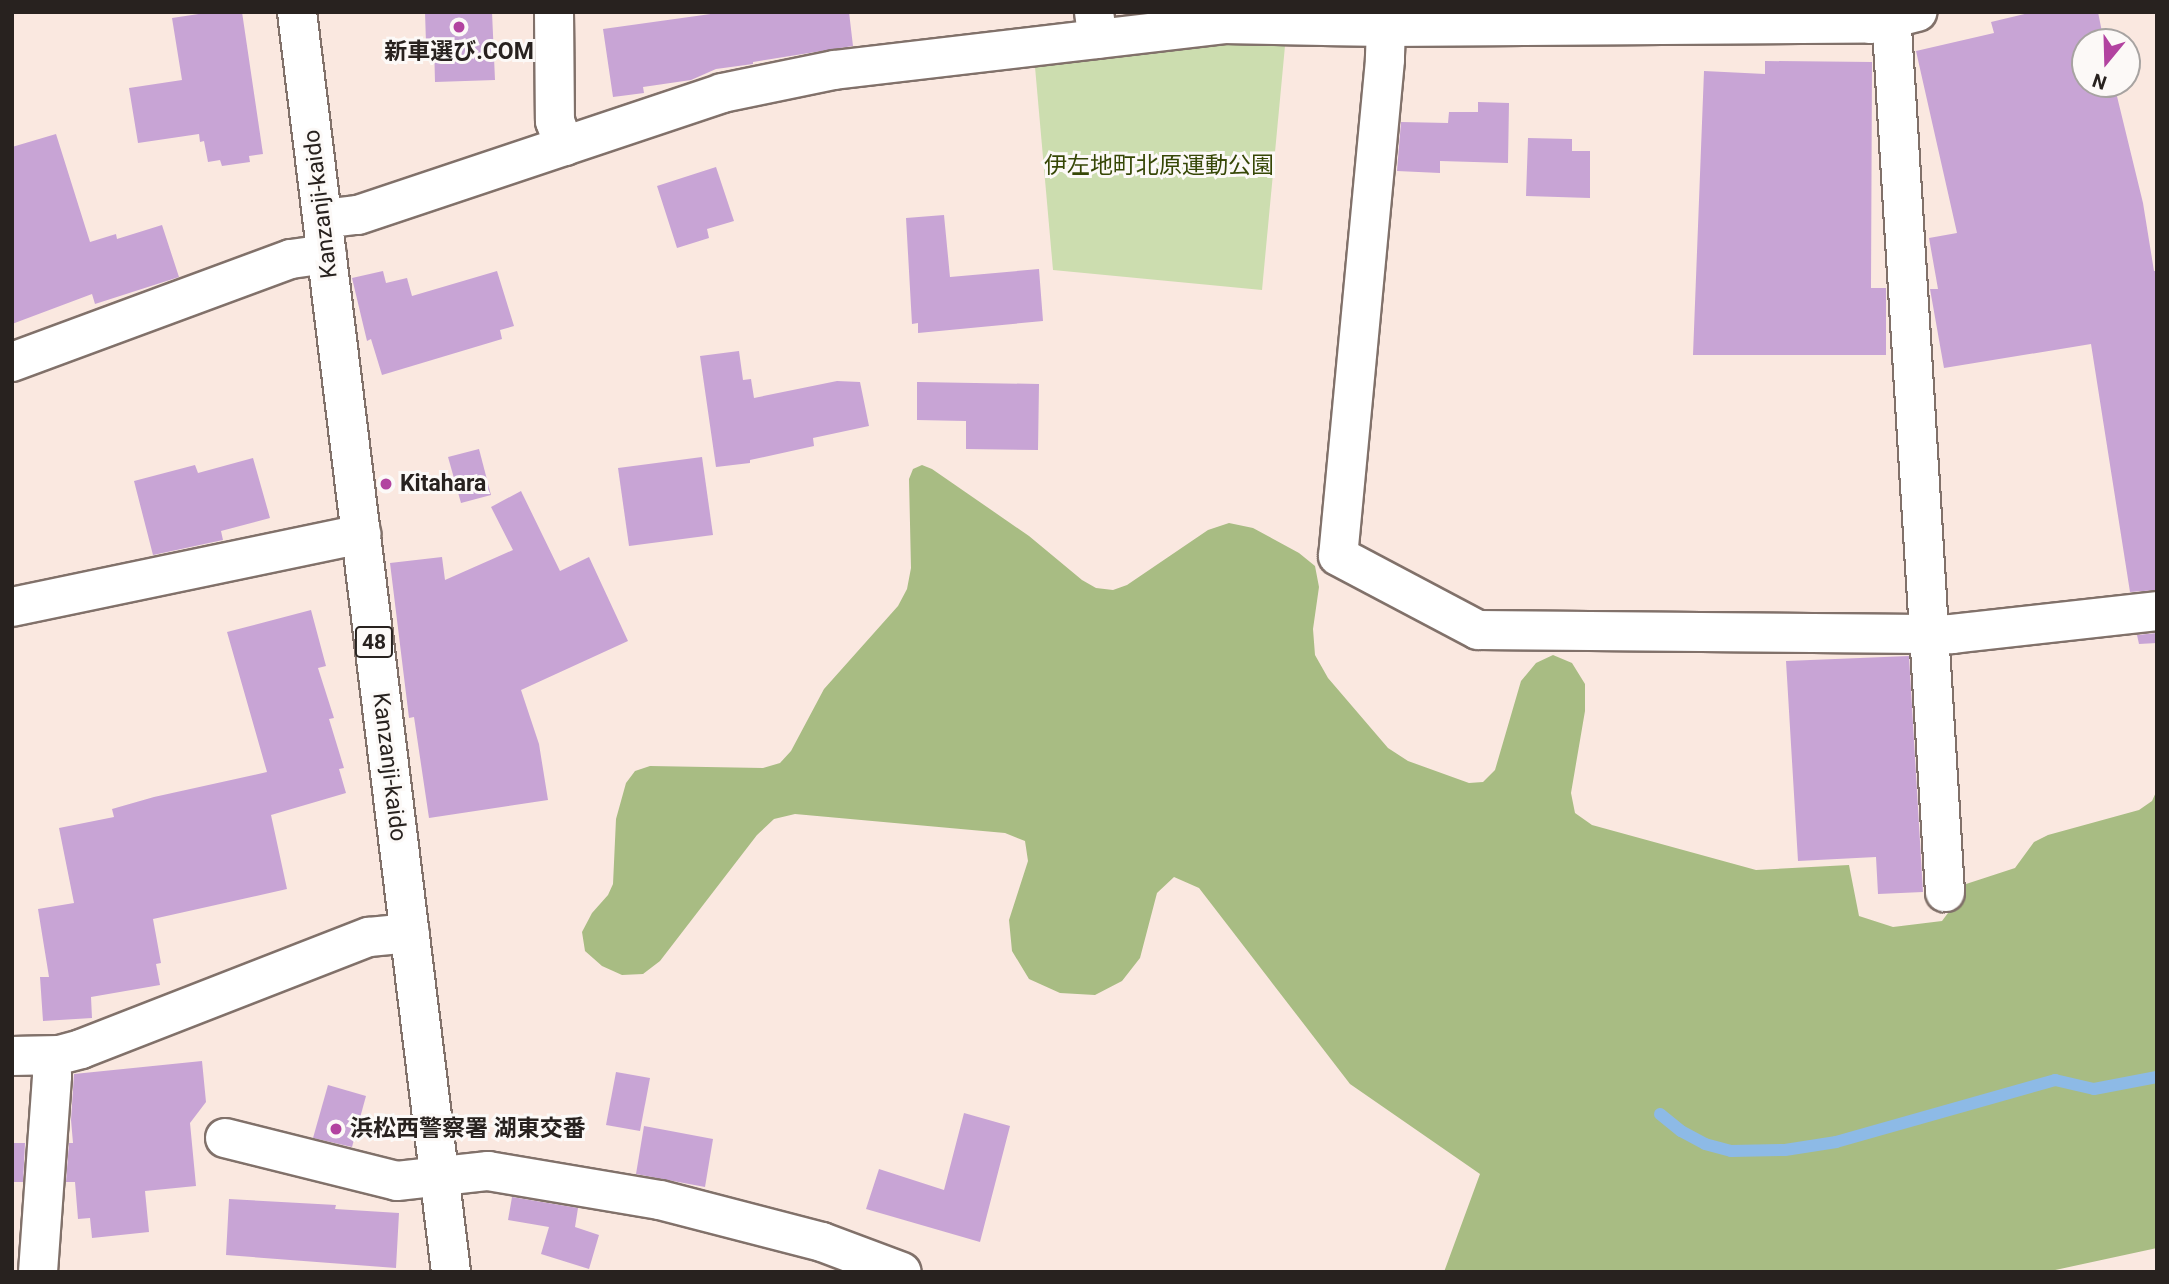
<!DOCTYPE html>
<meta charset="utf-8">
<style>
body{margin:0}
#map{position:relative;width:2169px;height:1284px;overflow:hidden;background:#fae8e0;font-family:Roboto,"Noto Sans JP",sans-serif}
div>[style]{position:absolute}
.green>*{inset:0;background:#ccddaf}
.forest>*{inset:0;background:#a8bc83}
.stream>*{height:12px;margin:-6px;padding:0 6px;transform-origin:6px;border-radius:6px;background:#8dbae6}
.building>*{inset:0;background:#c8a4d5}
.roads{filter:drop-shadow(2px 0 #81716a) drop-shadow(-2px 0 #81716a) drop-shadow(0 2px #81716a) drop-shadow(0 -2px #81716a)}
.minor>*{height:38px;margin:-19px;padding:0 19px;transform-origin:19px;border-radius:19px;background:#fff}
.tertiary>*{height:38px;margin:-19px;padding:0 19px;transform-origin:19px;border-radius:19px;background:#fff}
.primary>*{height:38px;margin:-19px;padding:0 19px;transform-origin:19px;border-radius:19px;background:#fff}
.dots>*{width:19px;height:19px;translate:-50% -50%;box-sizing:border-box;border:4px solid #fcf9f7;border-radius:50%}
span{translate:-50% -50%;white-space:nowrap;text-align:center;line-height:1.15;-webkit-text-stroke:6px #fcf9f7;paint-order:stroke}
.shield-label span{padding:2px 5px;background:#fcf9f7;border:2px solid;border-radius:5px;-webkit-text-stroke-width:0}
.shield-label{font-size:21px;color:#28221f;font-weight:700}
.poi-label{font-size:23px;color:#28221f;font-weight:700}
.left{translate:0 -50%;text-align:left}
.park-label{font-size:23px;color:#364706}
.street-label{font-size:23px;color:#28221f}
.frame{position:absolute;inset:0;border:14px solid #28221f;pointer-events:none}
.north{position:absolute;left:2071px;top:28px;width:70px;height:70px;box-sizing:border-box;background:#fcf9f7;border:2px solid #a7a3a1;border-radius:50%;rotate:199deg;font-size:19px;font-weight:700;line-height:28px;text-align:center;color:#28221f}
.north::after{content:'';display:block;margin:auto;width:24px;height:32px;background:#b243a0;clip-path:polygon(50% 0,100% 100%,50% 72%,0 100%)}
</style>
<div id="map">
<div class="green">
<i style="clip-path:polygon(1225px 44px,1285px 46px,1262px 290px,1053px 270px,1035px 67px)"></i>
</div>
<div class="forest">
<i style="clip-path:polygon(922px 465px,932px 469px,1029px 536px,1082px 580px,1096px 588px,1113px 590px,1127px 585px,1208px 530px,1229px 523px,1253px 528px,1299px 553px,1315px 566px,1319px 587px,1313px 629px,1315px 655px,1328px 678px,1388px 748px,1408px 761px,1469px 783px,1483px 782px,1495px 770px,1521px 681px,1536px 663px,1553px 655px,1572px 663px,1585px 684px,1585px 711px,1571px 793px,1575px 813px,1592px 825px,1756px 870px,1849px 865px,1859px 916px,1893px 927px,1942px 921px,1960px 897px,1963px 885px,2015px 868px,2034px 842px,2048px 835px,2139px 810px,2152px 801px,2157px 790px,2157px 1248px,2046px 1272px,1444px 1272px,1480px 1174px,1350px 1084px,1199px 888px,1174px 877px,1157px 893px,1140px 958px,1122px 981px,1095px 995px,1060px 993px,1029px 979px,1012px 951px,1009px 920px,1028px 861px,1025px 841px,1005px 833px,795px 814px,774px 819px,757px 835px,660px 961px,643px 974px,622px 975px,602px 966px,585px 951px,582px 932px,592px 913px,608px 895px,613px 884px,616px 819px,626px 783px,635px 771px,650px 766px,763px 768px,780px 763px,791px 751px,824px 689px,898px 606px,907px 589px,911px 568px,909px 479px,913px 469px)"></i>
</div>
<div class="stream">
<i style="left:1660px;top:1114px;width:27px;rotate:39deg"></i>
<i style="left:1681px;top:1131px;width:27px;rotate:28deg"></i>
<i style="left:1705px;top:1144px;width:27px;rotate:15deg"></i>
<i style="left:1731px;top:1151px;width:54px;rotate:-1.1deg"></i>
<i style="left:1785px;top:1150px;width:52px;rotate:-8.9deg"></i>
<i style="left:1836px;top:1142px;width:228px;rotate:-15.8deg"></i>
<i style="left:2055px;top:1080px;width:40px;rotate:13deg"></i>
<i style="left:2094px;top:1089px;width:64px;rotate:-10.8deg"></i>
</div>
<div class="building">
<i style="clip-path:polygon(212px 12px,242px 12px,263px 154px,249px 156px,250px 162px,222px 166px,220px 160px,208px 162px,204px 141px,200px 142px,199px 134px,138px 143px,129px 88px,182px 80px,172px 18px)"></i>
<i style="clip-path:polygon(425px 12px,492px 12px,495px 80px,435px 82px,434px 43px,426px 43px)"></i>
<i style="clip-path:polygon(725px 12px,849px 12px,853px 46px,753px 62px,753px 64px,716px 69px,691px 80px,643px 87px,644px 93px,613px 97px,603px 29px)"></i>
<i style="clip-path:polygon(2033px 12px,2098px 12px,2104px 42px,2085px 42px,2085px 84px,2114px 84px,2143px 203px,2154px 271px,2157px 271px,2157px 590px,2130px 592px,2091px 344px,1944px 368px,1930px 289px,1938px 289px,1929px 238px,1957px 233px,1916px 51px,1994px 33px,1991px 22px)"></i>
<i style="clip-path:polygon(1765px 61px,1872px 62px,1871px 288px,1886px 288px,1886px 355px,1693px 355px,1704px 71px,1765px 74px)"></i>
<i style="clip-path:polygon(1478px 102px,1509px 103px,1508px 163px,1440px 161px,1440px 173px,1397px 171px,1401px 122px,1448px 123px,1449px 112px,1478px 112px)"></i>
<i style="clip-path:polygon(56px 134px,90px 242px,116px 234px,117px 239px,162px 225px,179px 277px,95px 304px,92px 294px,12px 324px,12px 147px)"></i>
<i style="clip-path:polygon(1528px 138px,1572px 139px,1572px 151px,1590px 151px,1590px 198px,1526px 196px)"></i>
<i style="clip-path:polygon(716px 167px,734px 221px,707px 229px,709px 238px,677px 248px,657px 186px)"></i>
<i style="clip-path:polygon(944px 215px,950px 277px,1039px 269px,1043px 321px,918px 333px,918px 323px,912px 324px,906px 218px)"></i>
<i style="clip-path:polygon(383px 271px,386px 283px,407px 278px,412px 296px,497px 271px,514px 326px,500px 330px,502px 339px,382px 375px,371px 339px,367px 341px,352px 278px)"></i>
<i style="clip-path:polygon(739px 351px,743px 380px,751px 379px,754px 398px,837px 381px,860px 382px,869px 426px,813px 438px,814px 446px,750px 460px,750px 463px,716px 467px,700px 356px)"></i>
<i style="clip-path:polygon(917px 382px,1039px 384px,1038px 450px,966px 449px,966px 421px,917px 420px)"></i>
<i style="clip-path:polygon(479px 449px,491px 495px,461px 503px,448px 457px)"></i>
<i style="clip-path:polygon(702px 457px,713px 535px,629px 546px,618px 468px)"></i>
<i style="clip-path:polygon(253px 458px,270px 518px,221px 531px,223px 540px,153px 555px,134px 481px,195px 465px,198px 473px)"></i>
<i style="clip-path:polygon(521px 491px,560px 571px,589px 557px,628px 641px,521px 690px,539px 744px,548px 800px,429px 818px,414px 717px,409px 718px,390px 563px,442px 557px,445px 580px,513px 550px,491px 507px)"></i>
<i style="clip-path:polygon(311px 610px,326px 666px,318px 668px,334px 718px,329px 719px,344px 768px,339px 769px,346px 793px,271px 815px,287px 889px,153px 919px,161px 963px,156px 964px,160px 985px,91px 997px,92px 1018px,43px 1021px,40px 977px,49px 977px,38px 909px,74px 903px,59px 828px,114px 817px,112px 809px,154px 797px,267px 772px,227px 632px)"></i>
<i style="clip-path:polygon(2157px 633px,2157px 643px,2139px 644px,2137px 635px)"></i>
<i style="clip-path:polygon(1909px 656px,1923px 892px,1878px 894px,1876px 857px,1798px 861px,1786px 661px)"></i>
<i style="clip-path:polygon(202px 1061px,206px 1102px,190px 1123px,196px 1186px,145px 1191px,149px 1232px,92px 1238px,90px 1218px,78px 1219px,75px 1182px,66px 1182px,69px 1143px,73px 1143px,71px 1120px,74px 1074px)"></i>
<i style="clip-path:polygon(616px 1072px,650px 1078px,640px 1131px,606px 1125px)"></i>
<i style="clip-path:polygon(328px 1085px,366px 1096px,352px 1147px,313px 1138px)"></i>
<i style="clip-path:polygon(964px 1113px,1010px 1126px,980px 1242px,866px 1209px,879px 1169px,944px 1190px)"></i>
<i style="clip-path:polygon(644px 1126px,713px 1139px,705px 1187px,636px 1174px)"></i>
<i style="clip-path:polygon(12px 1143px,25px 1143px,23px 1182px,12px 1182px)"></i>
<i style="clip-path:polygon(512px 1197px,578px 1208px,575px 1227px,599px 1235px,589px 1269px,541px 1254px,549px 1227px,508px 1220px)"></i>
<i style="clip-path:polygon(229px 1199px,336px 1205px,335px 1209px,399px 1213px,396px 1268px,226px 1255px)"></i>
</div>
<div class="roads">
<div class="minor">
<i style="left:554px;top:12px;width:109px;rotate:89.5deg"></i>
<i style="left:555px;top:121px;width:27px;rotate:70deg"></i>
<i style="left:1094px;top:12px;width:27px;rotate:82deg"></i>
<i style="left:1891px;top:12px;width:882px;rotate:86.49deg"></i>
<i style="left:1386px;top:27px;width:33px;rotate:92deg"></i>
<i style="left:1385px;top:60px;width:498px;rotate:95.4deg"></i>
<i style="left:1338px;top:556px;width:158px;rotate:27.9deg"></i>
<i style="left:1478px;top:630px;width:474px;rotate:0.5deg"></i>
<i style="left:1952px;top:634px;width:206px;rotate:-6.4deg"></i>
<i style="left:12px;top:362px;width:297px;rotate:-20.3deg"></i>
<i style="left:291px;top:259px;width:36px;rotate:-8deg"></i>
<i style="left:12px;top:607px;width:357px;rotate:-11.8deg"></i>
<i style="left:12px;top:1056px;width:47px;rotate:-1.2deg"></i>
<i style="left:59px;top:1055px;width:23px;rotate:-15deg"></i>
<i style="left:81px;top:1049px;width:309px;rotate:-21.3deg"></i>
<i style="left:369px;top:937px;width:41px;rotate:-5.6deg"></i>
<i style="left:225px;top:1138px;width:177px;rotate:14deg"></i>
<i style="left:397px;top:1181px;width:92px;rotate:-6.3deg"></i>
<i style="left:488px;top:1171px;width:174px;rotate:9.6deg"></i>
<i style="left:660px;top:1200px;width:167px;rotate:14.5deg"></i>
<i style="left:822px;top:1242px;width:85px;rotate:20.6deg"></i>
<i style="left:38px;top:1272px;width:196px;rotate:-85.9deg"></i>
<i style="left:52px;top:1076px;width:20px;rotate:-93deg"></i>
</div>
<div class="tertiary">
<i style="left:323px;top:219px;width:35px;rotate:-7deg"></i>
<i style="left:358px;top:215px;width:384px;rotate:-18.5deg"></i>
<i style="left:722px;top:93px;width:114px;rotate:-11.6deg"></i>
<i style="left:834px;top:70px;width:393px;rotate:-6.7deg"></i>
<i style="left:1224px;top:24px;width:162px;rotate:1.1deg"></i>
<i style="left:1386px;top:27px;width:484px;rotate:-0.4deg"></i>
<i style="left:1870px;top:24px;width:49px;rotate:-14.3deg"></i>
</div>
<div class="primary">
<i style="left:297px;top:12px;width:1269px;rotate:83.03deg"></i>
</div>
</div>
<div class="dots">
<i style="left:459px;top:27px;background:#b243a0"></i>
<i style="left:386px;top:484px;background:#b243a0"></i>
<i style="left:336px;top:1129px;background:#b243a0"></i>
</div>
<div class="shield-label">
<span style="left:374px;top:642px">48</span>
</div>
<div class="poi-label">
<span style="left:459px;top:52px">新車選び.COM</span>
<span class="left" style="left:400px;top:484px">Kitahara</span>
<span class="left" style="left:350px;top:1129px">浜松西警察署 湖東交番</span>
</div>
<div class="park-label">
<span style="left:1159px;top:166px">伊左地町北原運動公園</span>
</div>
<div class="street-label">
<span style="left:321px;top:204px;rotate:-97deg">Kanzanji-kaido</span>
<span style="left:389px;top:767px;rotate:83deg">Kanzanji-kaido</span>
</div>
<div class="frame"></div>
<div class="north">N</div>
</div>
